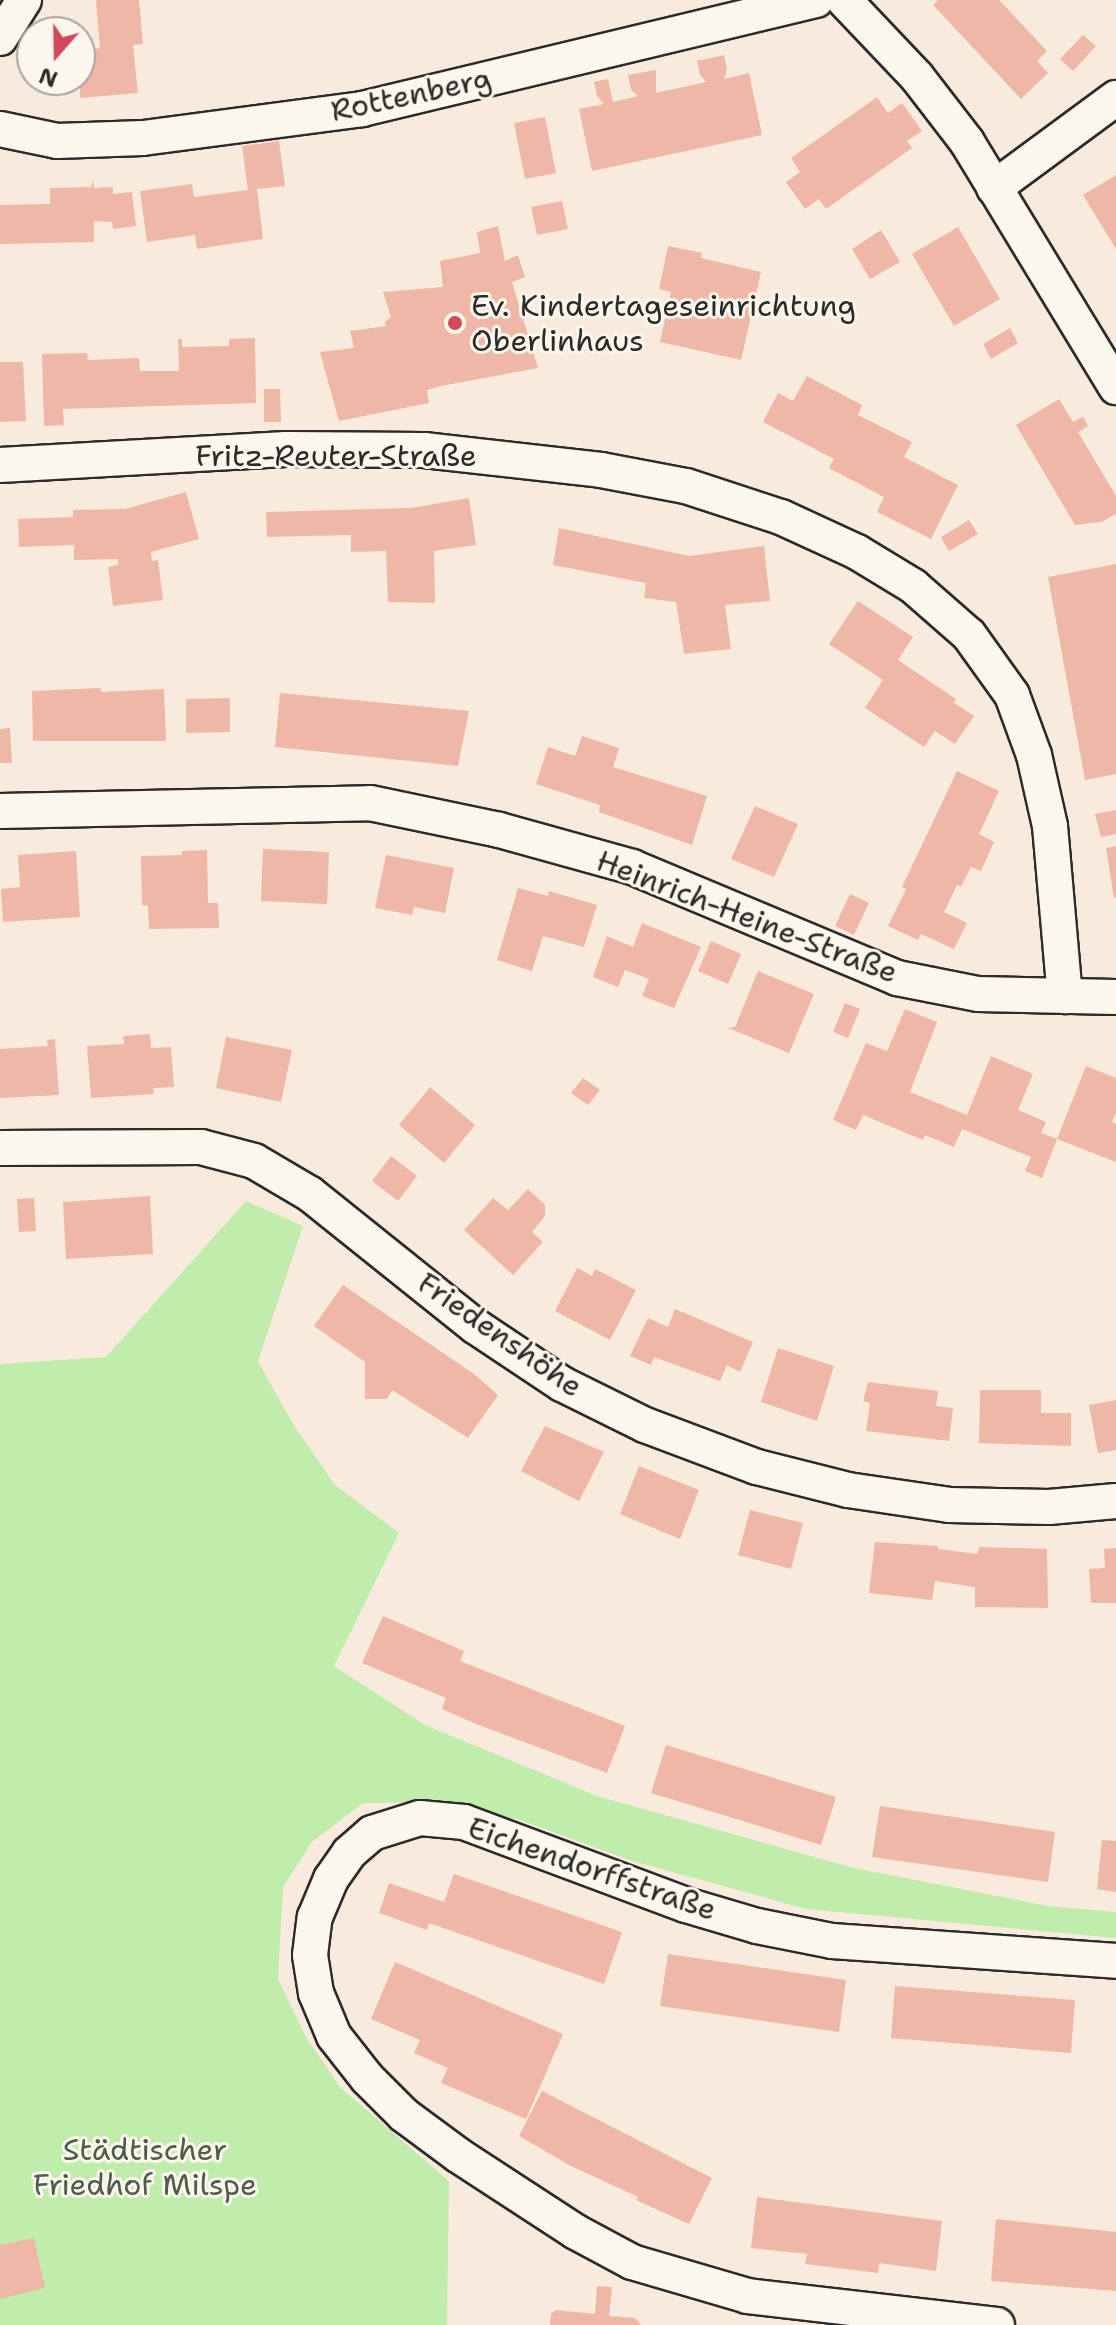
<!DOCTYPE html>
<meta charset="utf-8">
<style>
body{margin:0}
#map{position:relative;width:1116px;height:2325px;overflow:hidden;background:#f9eade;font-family:"Shantell Sans",sans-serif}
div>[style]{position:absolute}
.green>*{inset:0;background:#c0edab}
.building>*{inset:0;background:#efb7a6}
.roads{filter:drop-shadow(2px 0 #2b2b2b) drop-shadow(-2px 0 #2b2b2b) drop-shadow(0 2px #2b2b2b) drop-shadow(0 -2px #2b2b2b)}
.minor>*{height:34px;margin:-17px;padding:0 17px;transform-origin:17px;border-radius:17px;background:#fbf7ec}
.dots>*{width:22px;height:22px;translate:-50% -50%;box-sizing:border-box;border:4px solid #fbf7ec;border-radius:50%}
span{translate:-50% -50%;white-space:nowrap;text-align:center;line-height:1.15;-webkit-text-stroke:6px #fbf7ec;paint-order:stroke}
.street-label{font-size:30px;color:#2b2b2b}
.poi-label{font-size:30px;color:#2b2b2b}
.left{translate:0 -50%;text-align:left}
.park-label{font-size:30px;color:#505c4b}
.north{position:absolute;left:16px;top:16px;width:80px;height:80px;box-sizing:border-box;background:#fbf7ec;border:2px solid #a8a59f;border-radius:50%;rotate:200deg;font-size:22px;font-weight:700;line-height:32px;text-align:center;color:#2b2b2b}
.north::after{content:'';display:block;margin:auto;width:28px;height:36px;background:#d1495b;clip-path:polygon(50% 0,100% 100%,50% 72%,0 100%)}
</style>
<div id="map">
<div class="green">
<i style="clip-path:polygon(246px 1201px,303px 1226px,258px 1361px,293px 1424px,335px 1485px,399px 1533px,334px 1666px,425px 1725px,597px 1796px,854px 1868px,1048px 1906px,1116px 1912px,1116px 1938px,806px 1909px,629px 1860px,520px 1820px,442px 1802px,363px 1803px,312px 1842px,283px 1887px,278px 1979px,306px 2037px,340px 2087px,449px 2181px,447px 2325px,0 2325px,0 1364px,106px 1357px)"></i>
</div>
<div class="building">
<i style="clip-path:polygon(96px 0,139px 0,143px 44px,133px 45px,138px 93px,80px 98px,80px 51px,100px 48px)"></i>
<i style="clip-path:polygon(938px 0,999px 0,1047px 51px,1037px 61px,1048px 73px,1021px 99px,933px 5px)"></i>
<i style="clip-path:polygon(1083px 35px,1096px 46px,1073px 71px,1060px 59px)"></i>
<i style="clip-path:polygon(724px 55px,727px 69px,724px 79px,749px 73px,762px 135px,592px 171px,579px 109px,604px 104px,597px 96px,594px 82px,608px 79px,613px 102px,638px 96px,631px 90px,628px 75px,656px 70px,656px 93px,706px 82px,700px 75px,697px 61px)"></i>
<i style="clip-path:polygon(877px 97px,888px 113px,902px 103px,922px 131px,907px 141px,912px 148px,826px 209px,819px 199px,805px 209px,786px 182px,800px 172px,791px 158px)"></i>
<i style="clip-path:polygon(545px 117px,556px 173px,525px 179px,514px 123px)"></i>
<i style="clip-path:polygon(279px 141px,285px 186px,257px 189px,263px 239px,197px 249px,195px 235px,147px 242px,140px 191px,192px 184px,194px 197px,248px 190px,242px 146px)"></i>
<i style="clip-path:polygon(1116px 175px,1116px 249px,1083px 195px)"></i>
<i style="clip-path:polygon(93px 180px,94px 188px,113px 187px,113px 194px,132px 192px,136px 226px,113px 229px,112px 222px,94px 221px,94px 242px,0 244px,0 205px,50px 204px,50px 188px,91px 187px)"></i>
<i style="clip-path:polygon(562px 201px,568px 229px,537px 235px,531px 207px)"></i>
<i style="clip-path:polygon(498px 226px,505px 261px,518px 255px,525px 277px,512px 282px,538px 368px,441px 386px,427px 390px,429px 403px,339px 421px,320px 352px,354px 348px,350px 331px,386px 326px,385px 322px,391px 317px,383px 292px,443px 287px,440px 261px,480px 253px,477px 232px)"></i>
<i style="clip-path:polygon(958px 227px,1000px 299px,954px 326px,912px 254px)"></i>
<i style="clip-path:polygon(881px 230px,900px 262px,870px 279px,852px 249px)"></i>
<i style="clip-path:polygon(668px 246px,702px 253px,701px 258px,761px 272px,741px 360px,660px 342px,671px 292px,659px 289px)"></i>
<i style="clip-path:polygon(1010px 328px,1018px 343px,991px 359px,983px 344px)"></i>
<i style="clip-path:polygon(255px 338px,256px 403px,63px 409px,64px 425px,44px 426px,42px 354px,87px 353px,88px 360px,139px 358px,140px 371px,179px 371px,178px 339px,182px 339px,182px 347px,229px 346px,229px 339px)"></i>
<i style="clip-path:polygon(0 362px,23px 362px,26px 421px,0 422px)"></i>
<i style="clip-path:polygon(807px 376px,862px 405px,858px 415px,912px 442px,904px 457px,958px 485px,931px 539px,877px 512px,884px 497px,829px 468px,834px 459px,763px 422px,778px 393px,793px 401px)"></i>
<i style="clip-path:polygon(264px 389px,280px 389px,281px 422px,264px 422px)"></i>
<i style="clip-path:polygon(1059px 399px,1073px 422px,1083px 417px,1088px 426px,1078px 432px,1116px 496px,1116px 514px,1101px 522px,1075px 525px,1016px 425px)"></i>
<i style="clip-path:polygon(186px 492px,199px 539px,151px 552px,152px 561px,158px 560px,163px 600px,113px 606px,108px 567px,118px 565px,118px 559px,74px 560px,74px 545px,19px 547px,18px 519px,73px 517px,73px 510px,125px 509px)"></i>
<i style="clip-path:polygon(469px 498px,476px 545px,434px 551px,435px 603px,388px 602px,386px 551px,351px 552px,351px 535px,267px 537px,266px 512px,411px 508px)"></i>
<i style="clip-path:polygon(969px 520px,978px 534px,949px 551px,941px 537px)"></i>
<i style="clip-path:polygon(559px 528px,689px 556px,764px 546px,770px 601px,725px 605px,731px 649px,684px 654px,676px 602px,644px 598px,646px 583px,553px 565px)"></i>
<i style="clip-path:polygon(1116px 564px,1116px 774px,1085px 780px,1048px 577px)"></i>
<i style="clip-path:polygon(858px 601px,913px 637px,898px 660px,956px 699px,954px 703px,974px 716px,955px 744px,935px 731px,924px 747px,865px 708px,883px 680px,829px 644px)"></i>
<i style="clip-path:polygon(101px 688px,101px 692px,164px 689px,166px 741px,33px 741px,32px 691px)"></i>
<i style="clip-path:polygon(280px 693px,469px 711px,458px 766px,275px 747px)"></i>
<i style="clip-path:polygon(230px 698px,230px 732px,186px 733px,186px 699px)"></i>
<i style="clip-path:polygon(10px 728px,12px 763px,0 763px,0 729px)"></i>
<i style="clip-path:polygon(582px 736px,619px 748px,613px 767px,707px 796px,692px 845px,599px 812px,600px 805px,536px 784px,548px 747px,575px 756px)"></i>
<i style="clip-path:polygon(957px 771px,999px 791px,979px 834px,994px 842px,981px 871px,971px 867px,961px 887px,957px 885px,944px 912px,967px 923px,954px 949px,921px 934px,918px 940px,888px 926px,906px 889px,902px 887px)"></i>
<i style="clip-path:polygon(755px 806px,798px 824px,774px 877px,731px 859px)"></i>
<i style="clip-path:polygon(1116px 810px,1116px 834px,1101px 837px,1095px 814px)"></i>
<i style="clip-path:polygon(1116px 846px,1116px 898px,1114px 898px,1106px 848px)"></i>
<i style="clip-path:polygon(263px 849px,329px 852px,327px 904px,261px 901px)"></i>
<i style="clip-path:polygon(207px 850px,208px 903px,218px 903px,219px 928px,149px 929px,148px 906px,142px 905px,141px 856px,182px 855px,182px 851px)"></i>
<i style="clip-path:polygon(76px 851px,80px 917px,3px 922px,1px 889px,20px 887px,18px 855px)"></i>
<i style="clip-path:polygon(386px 855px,454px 868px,445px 913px,414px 907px,412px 915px,375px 908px)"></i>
<i style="clip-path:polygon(518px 888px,548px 896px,549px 891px,597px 905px,584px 947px,543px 936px,532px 971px,497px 960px)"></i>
<i style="clip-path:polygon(850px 894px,869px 903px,854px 935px,835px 926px)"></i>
<i style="clip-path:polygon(642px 923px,701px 947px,674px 1008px,642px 996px,649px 979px,625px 970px,618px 987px,593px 977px,607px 936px,633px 947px)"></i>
<i style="clip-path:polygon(711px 941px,741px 954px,728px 984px,698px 971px)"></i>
<i style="clip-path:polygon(758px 971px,814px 994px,789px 1053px,728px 1028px,735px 1027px)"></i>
<i style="clip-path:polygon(845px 1003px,860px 1009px,848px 1038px,833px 1032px)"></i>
<i style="clip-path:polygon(905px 1009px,937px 1022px,910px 1092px,967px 1115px,991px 1056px,1033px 1074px,1018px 1110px,1046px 1122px,1041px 1133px,1057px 1139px,1042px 1178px,1025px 1171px,1031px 1157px,962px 1129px,954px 1147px,925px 1135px,923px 1140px,863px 1115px,856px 1130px,833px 1120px,866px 1043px,887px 1051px)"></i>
<i style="clip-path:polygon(150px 1034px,151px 1048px,171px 1047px,174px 1087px,153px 1088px,154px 1094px,91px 1098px,87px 1046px,124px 1044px,123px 1036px)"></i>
<i style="clip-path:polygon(226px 1037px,292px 1050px,281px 1102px,216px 1088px)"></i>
<i style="clip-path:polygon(55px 1039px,59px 1095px,0 1098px,0 1049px,48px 1046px,47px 1040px)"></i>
<i style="clip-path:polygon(1086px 1066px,1116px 1078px,1116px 1113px,1112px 1122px,1116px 1124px,1116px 1162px,1057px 1139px)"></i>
<i style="clip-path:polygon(583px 1078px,600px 1090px,588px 1105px,571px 1093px)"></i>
<i style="clip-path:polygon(430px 1087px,475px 1125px,444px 1163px,399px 1125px)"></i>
<i style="clip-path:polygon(391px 1156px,417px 1176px,398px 1201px,372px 1181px)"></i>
<i style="clip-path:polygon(528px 1189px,545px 1205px,545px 1216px,532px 1232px,543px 1242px,513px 1275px,464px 1230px,493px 1198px,508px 1210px)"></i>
<i style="clip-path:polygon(150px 1196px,153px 1254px,66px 1259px,63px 1202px)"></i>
<i style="clip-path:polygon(34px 1198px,36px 1231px,19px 1232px,17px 1199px)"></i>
<i style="clip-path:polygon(577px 1268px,592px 1276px,595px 1269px,636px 1290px,610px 1340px,555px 1311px)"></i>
<i style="clip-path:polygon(343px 1285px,474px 1374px,498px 1395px,468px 1438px,392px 1390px,387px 1399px,365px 1399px,365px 1362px,314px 1326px)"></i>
<i style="clip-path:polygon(675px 1309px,753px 1342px,740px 1372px,727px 1365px,720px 1381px,654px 1357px,651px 1365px,630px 1356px,648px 1318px,668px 1327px)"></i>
<i style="clip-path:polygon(778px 1348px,834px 1366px,817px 1421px,761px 1402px)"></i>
<i style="clip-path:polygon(868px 1382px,938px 1391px,936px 1406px,953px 1408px,949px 1441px,866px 1431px,870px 1403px,863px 1401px)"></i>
<i style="clip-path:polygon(980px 1390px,1041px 1390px,1041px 1413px,1071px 1413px,1071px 1446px,979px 1443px)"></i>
<i style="clip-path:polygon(1116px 1400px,1116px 1450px,1098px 1453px,1089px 1405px)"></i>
<i style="clip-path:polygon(545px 1426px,604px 1452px,579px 1501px,521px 1471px)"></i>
<i style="clip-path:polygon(639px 1466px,699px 1490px,680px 1539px,620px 1514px)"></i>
<i style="clip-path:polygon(750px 1510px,803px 1523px,791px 1569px,738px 1555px)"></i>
<i style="clip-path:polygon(875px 1542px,938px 1546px,938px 1549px,977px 1554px,980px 1547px,1047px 1549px,1048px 1608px,975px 1607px,975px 1587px,935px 1581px,932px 1600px,869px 1593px)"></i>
<i style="clip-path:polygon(1116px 1548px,1116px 1603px,1091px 1603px,1089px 1569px,1105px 1568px,1104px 1549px)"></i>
<i style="clip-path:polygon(383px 1616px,464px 1651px,460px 1661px,625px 1726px,607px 1773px,476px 1724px,442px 1709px,446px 1698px,362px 1663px)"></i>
<i style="clip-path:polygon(666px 1745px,836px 1797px,821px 1845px,651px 1793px)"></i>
<i style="clip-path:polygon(880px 1806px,1055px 1832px,1048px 1882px,872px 1857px)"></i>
<i style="clip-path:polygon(1102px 1840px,1116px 1841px,1116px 1892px,1097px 1889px)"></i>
<i style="clip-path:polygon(454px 1874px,622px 1932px,604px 1984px,429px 1923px,427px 1930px,379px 1913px,389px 1883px,444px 1902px)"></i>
<i style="clip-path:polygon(668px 1954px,846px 1980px,839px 2032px,660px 2006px)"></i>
<i style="clip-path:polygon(395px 1962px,563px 2034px,526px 2119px,441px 2083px,448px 2068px,414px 2053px,420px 2040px,371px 2019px)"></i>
<i style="clip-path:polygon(895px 1986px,1075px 2000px,1071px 2053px,891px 2038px)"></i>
<i style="clip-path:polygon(542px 2091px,712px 2178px,689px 2224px,636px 2200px,638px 2197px,569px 2165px,519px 2136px)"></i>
<i style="clip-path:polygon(757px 2197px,942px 2221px,936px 2271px,879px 2263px,878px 2273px,805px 2264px,807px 2254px,751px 2248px)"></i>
<i style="clip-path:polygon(996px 2219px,1116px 2232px,1116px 2291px,991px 2281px)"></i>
<i style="clip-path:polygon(34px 2238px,45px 2288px,0 2299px,0 2245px)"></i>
<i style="clip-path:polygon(597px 2286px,612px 2287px,609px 2316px,635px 2318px,641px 2325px,550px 2325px,551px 2314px,556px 2310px,595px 2314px)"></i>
</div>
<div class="roads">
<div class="minor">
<i style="left:844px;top:0;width:106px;rotate:46.5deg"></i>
<i style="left:917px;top:77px;width:82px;rotate:52.4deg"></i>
<i style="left:967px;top:142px;width:287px;rotate:58.7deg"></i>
<i style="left:0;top:38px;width:45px;rotate:-57.7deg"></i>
<i style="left:0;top:129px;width:58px;rotate:11.9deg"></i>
<i style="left:57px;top:141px;width:86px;rotate:-2deg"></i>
<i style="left:143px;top:138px;width:221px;rotate:-7.5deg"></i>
<i style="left:362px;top:109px;width:467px;rotate:-13.5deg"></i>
<i style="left:994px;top:188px;width:152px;rotate:-36.4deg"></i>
<i style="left:0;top:465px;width:286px;rotate:-3.2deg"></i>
<i style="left:286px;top:449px;width:138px;rotate:0.4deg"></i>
<i style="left:424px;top:450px;width:178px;rotate:6.4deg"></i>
<i style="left:601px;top:470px;width:86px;rotate:10.7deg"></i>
<i style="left:686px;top:486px;width:100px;rotate:18.1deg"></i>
<i style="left:781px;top:517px;width:84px;rotate:24.7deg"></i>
<i style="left:857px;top:552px;width:66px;rotate:31.3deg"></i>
<i style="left:913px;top:586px;width:74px;rotate:41.2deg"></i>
<i style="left:969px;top:635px;width:74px;rotate:54.4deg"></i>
<i style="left:1012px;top:695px;width:64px;rotate:69.9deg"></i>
<i style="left:1034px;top:755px;width:73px;rotate:77.3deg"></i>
<i style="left:1050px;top:826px;width:171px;rotate:85deg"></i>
<i style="left:0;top:811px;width:370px;rotate:-1.2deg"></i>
<i style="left:370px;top:803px;width:132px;rotate:11.8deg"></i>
<i style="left:499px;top:830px;width:138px;rotate:15.5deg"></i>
<i style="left:632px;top:867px;width:287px;rotate:22.7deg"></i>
<i style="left:897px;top:978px;width:83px;rotate:11.2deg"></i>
<i style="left:978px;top:994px;width:138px;rotate:1.2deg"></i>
<i style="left:0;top:1148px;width:201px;rotate:-0.3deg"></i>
<i style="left:201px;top:1147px;width:55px;rotate:14.8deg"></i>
<i style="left:254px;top:1161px;width:65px;rotate:30.5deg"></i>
<i style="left:310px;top:1194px;width:211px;rotate:38.7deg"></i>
<i style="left:475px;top:1326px;width:105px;rotate:33.7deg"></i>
<i style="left:562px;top:1384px;width:93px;rotate:26.3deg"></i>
<i style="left:645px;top:1425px;width:120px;rotate:20.6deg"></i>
<i style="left:757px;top:1467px;width:94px;rotate:14.2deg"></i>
<i style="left:848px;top:1490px;width:102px;rotate:8.4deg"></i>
<i style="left:949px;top:1505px;width:100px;rotate:1.1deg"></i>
<i style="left:1049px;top:1507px;width:67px;rotate:-5.1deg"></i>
<i style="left:997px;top:2325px;width:251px;rotate:-173.4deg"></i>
<i style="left:748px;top:2296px;width:121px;rotate:-163.7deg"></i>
<i style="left:632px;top:2262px;width:64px;rotate:-151.8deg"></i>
<i style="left:576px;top:2232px;width:141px;rotate:-146.9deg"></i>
<i style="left:458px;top:2155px;width:67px;rotate:-143.5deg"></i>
<i style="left:404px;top:2115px;width:52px;rotate:-135deg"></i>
<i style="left:367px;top:2078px;width:53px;rotate:-128.2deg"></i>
<i style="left:334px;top:2036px;width:47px;rotate:-112.7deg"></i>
<i style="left:316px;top:1993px;width:38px;rotate:-99deg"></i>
<i style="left:310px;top:1955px;width:38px;rotate:-83deg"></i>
<i style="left:315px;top:1917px;width:41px;rotate:-67.2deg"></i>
<i style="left:331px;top:1879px;width:32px;rotate:-55deg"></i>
<i style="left:349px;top:1853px;width:30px;rotate:-41deg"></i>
<i style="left:372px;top:1833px;width:50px;rotate:-17.4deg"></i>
<i style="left:420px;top:1818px;width:44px;rotate:5.2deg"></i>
<i style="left:464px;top:1822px;width:237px;rotate:20.5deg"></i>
<i style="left:686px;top:1905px;width:74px;rotate:16.5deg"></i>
<i style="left:757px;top:1926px;width:76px;rotate:11.3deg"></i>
<i style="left:832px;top:1941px;width:285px;rotate:4deg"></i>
</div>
</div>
<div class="dots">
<i style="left:455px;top:323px;background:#d1495b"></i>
</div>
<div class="street-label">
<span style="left:411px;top:95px;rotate:-12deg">Rottenberg</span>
<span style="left:336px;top:456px">Fritz-Reuter-Straße</span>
<span style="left:747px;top:917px;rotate:21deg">Heinrich-Heine-Straße</span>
<span style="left:500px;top:1335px;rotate:35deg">Friedenshöhe</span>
<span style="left:592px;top:1869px;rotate:19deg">Eichendorffstraße</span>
</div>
<div class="poi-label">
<span class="left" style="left:471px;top:323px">Ev. Kindertageseinrichtung<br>Oberlinhaus</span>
</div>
<div class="park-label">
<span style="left:145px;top:2167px">Städtischer<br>Friedhof Milspe</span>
</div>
<div class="north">N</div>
</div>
